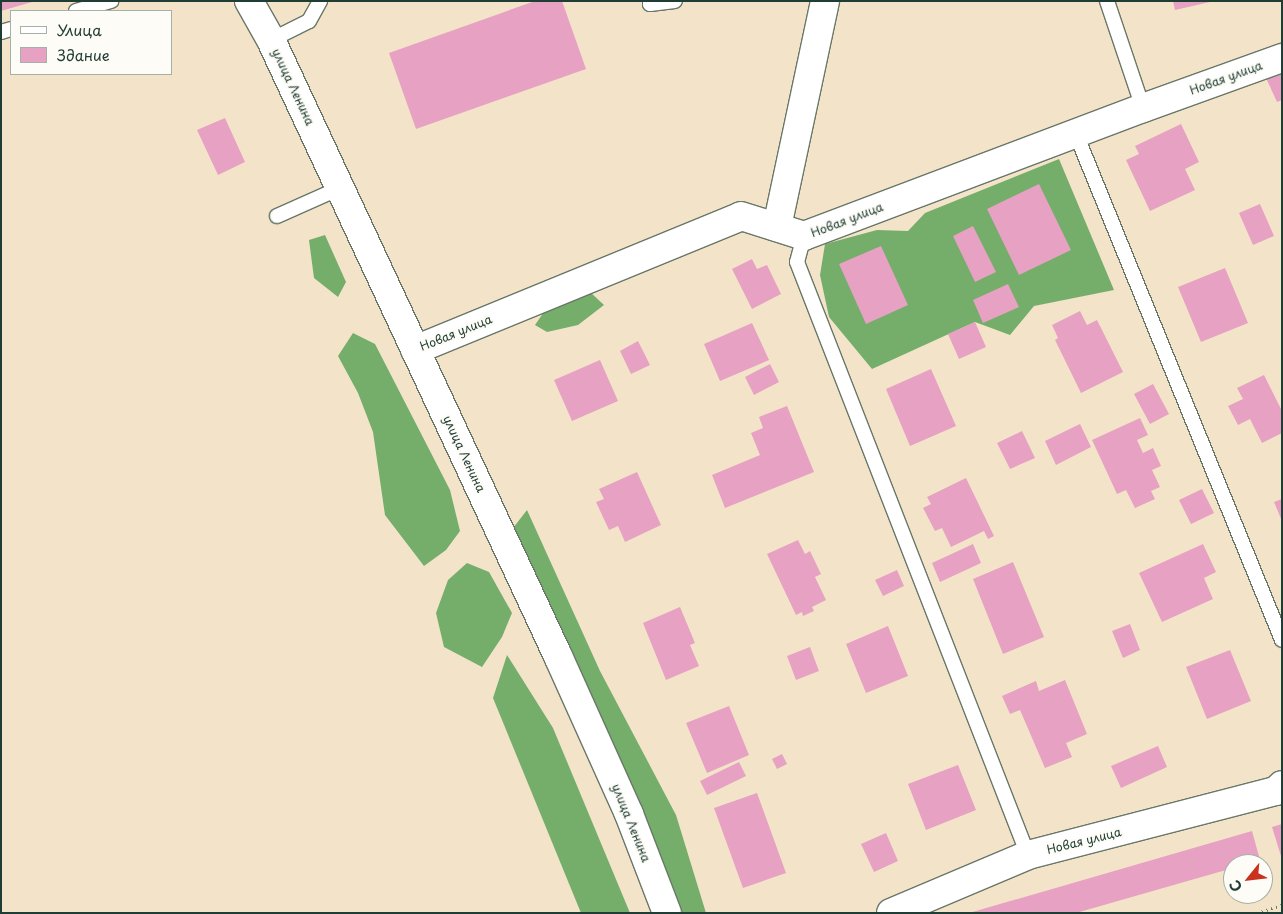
<!DOCTYPE html>
<meta charset="utf-8">
<style>
body{margin:0}
#map{position:relative;width:1283px;height:914px;overflow:hidden;background:#f3e4c9;font-family:"Playpen Sans",sans-serif}
div>[style]{position:absolute}
.forest>*{inset:0;background:#75ad6b}
.building>*{inset:0;background:#e6a1c3}
.path>*{height:3px;margin-top:-1.5px;transform-origin:0;background:repeating-linear-gradient(90deg,#697768 0 1px,transparent 0 5px)}
.roads{filter:drop-shadow(1px 0 #697768) drop-shadow(-1px 0 #697768) drop-shadow(0 1px #697768) drop-shadow(0 -1px #697768)}
.service>*{height:14px;margin:-7px;padding:0 7px;transform-origin:7px;border-radius:7px;background:#fff}
.minor>*{height:28px;margin:-14px;padding:0 14px;transform-origin:14px;border-radius:14px;background:#fff}
.secondary>*{height:28px;margin:-14px;padding:0 14px;transform-origin:14px;border-radius:14px;background:#fff}
span{translate:-50% -50%;white-space:nowrap;text-align:center;line-height:1.15;-webkit-text-stroke:4.5px #fdfcf7;paint-order:stroke}
.street-label{font-size:12px;color:#1f3d34}
.frame{position:absolute;inset:0;border:2px solid #1f3d34;pointer-events:none}
.legend{position:absolute;left:10px;top:10px;width:162px;height:65px;box-sizing:border-box;background:#fdfcf7;border:1px solid #a4b0a9;margin:0;padding:6px 9px;list-style:none;font-size:15px;color:#1f3d34}
.legend li{display:flex;align-items:center;gap:10px;height:25px}
.legend b{width:25px;border:1px solid #a4b0a9}
.north{position:absolute;left:1223px;top:854px;width:50px;height:50px;box-sizing:border-box;background:#fdfcf7;border:1px solid #a4b0a9;border-radius:50%;rotate:241deg;font-size:14px;font-weight:700;line-height:20px;text-align:center;color:#1f3d34}
.north::after{content:'';display:block;margin:auto;width:18px;height:22px;background:#c8321e;clip-path:polygon(50% 0,100% 100%,50% 72%,0 100%)}
</style>
<div id="map">
<div class="forest">
<i style="clip-path:polygon(1059px 159px,1114px 290px,1034px 306px,1010px 335px,975px 322px,872px 369px,829px 317px,820px 275px,825px 244px,877px 230px,908px 231px,925px 213px)"></i>
<i style="clip-path:polygon(325px 235px,346px 282px,338px 297px,314px 278px,309px 240px)"></i>
<i style="clip-path:polygon(590px 292px,604px 305px,578px 325px,547px 332px,535px 325px,548px 306px)"></i>
<i style="clip-path:polygon(353px 333px,375px 344px,450px 490px,460px 531px,446px 550px,424px 566px,385px 515px,373px 432px,358px 393px,338px 356px)"></i>
<i style="clip-path:polygon(527px 510px,600px 671px,676px 815px,706px 913px,680px 913px,506px 537px)"></i>
<i style="clip-path:polygon(467px 563px,489px 572px,512px 613px,502px 637px,482px 667px,444px 647px,436px 613px,448px 580px)"></i>
<i style="clip-path:polygon(507px 655px,553px 728px,630px 913px,581px 913px,493px 698px)"></i>
</div>
<div class="building">
<i style="clip-path:polygon(1px 1px,32px 1px,32px 2px,1px 11px)"></i>
<i style="clip-path:polygon(535px 1px,562px 1px,586px 69px,416px 129px,389px 53px)"></i>
<i style="clip-path:polygon(1173px 1px,1210px 1px,1210px 2px,1175px 10px)"></i>
<i style="clip-path:polygon(1282px 71px,1282px 100px,1277px 102px,1266px 78px)"></i>
<i style="clip-path:polygon(225px 118px,245px 162px,218px 175px,197px 130px)"></i>
<i style="clip-path:polygon(1181px 124px,1199px 162px,1185px 169px,1195px 190px,1150px 211px,1126px 160px,1139px 154px,1135px 146px)"></i>
<i style="clip-path:polygon(1039px 184px,1071px 250px,1019px 275px,987px 209px)"></i>
<i style="clip-path:polygon(1260px 204px,1274px 236px,1253px 245px,1239px 213px)"></i>
<i style="clip-path:polygon(973px 226px,996px 272px,975px 282px,953px 236px)"></i>
<i style="clip-path:polygon(881px 246px,908px 305px,866px 324px,839px 264px)"></i>
<i style="clip-path:polygon(752px 259px,757px 269px,767px 265px,781px 294px,752px 309px,732px 269px)"></i>
<i style="clip-path:polygon(1225px 268px,1248px 323px,1201px 342px,1178px 287px)"></i>
<i style="clip-path:polygon(1008px 284px,1019px 307px,983px 323px,973px 300px)"></i>
<i style="clip-path:polygon(1080px 311px,1087px 325px,1097px 320px,1123px 372px,1081px 393px,1055px 340px,1058px 338px,1052px 325px)"></i>
<i style="clip-path:polygon(975px 322px,986px 347px,959px 359px,948px 334px)"></i>
<i style="clip-path:polygon(752px 323px,769px 360px,720px 381px,704px 344px)"></i>
<i style="clip-path:polygon(638px 341px,650px 365px,631px 374px,620px 351px)"></i>
<i style="clip-path:polygon(600px 360px,618px 401px,572px 421px,554px 380px)"></i>
<i style="clip-path:polygon(770px 364px,779px 382px,754px 395px,745px 377px)"></i>
<i style="clip-path:polygon(931px 369px,956px 426px,910px 446px,886px 389px)"></i>
<i style="clip-path:polygon(1264px 375px,1282px 411px,1282px 433px,1262px 443px,1250px 419px,1238px 425px,1228px 406px,1243px 399px,1237px 388px)"></i>
<i style="clip-path:polygon(1153px 384px,1169px 414px,1150px 424px,1134px 394px)"></i>
<i style="clip-path:polygon(787px 406px,814px 472px,725px 508px,712px 475px,760px 455px,751px 433px,763px 428px,759px 417px)"></i>
<i style="clip-path:polygon(1140px 418px,1148px 435px,1137px 440px,1143px 453px,1153px 448px,1161px 466px,1152px 470px,1160px 487px,1151px 491px,1155px 499px,1135px 508px,1126px 490px,1117px 494px,1092px 440px)"></i>
<i style="clip-path:polygon(1080px 424px,1091px 447px,1056px 465px,1045px 441px)"></i>
<i style="clip-path:polygon(1022px 431px,1035px 458px,1010px 469px,997px 443px)"></i>
<i style="clip-path:polygon(637px 472px,661px 525px,625px 542px,618px 526px,609px 530px,596px 502px,604px 499px,599px 489px)"></i>
<i style="clip-path:polygon(966px 478px,994px 536px,988px 539px,984px 531px,951px 547px,942px 528px,935px 531px,923px 508px,931px 504px,927px 497px)"></i>
<i style="clip-path:polygon(1202px 489px,1214px 513px,1191px 524px,1179px 500px)"></i>
<i style="clip-path:polygon(1282px 499px,1282px 521px,1274px 502px)"></i>
<i style="clip-path:polygon(798px 540px,805px 554px,810px 551px,821px 574px,815px 577px,826px 600px,812px 607px,814px 611px,803px 616px,802px 612px,796px 615px,767px 554px)"></i>
<i style="clip-path:polygon(973px 544px,981px 563px,940px 582px,932px 563px)"></i>
<i style="clip-path:polygon(1203px 544px,1216px 572px,1204px 578px,1213px 599px,1162px 622px,1139px 573px)"></i>
<i style="clip-path:polygon(1013px 562px,1044px 637px,1003px 654px,973px 579px)"></i>
<i style="clip-path:polygon(897px 570px,904px 586px,883px 596px,875px 580px)"></i>
<i style="clip-path:polygon(680px 607px,695px 643px,690px 645px,699px 666px,666px 680px,643px 623px)"></i>
<i style="clip-path:polygon(1130px 624px,1140px 650px,1123px 658px,1112px 631px)"></i>
<i style="clip-path:polygon(888px 626px,908px 676px,866px 693px,846px 644px)"></i>
<i style="clip-path:polygon(810px 647px,819px 671px,796px 680px,787px 656px)"></i>
<i style="clip-path:polygon(1230px 650px,1251px 701px,1207px 719px,1186px 667px)"></i>
<i style="clip-path:polygon(1065px 680px,1087px 734px,1066px 743px,1072px 757px,1045px 768px,1020px 710px,1010px 714px,1002px 696px,1036px 681px,1039px 691px)"></i>
<i style="clip-path:polygon(729px 706px,749px 755px,707px 773px,686px 723px)"></i>
<i style="clip-path:polygon(1158px 746px,1167px 767px,1121px 788px,1111px 766px)"></i>
<i style="clip-path:polygon(782px 754px,787px 764px,777px 769px,772px 759px)"></i>
<i style="clip-path:polygon(739px 762px,746px 776px,707px 795px,700px 781px)"></i>
<i style="clip-path:polygon(958px 765px,976px 810px,926px 830px,908px 784px)"></i>
<i style="clip-path:polygon(757px 793px,786px 873px,743px 888px,714px 808px)"></i>
<i style="clip-path:polygon(1282px 824px,1282px 856px,1281px 856px,1272px 827px)"></i>
<i style="clip-path:polygon(1252px 831px,1260px 860px,1246px 864px,1233px 864px,1233px 868px,1076px 913px,969px 913px)"></i>
<i style="clip-path:polygon(886px 833px,898px 861px,874px 872px,861px 844px)"></i>
</div>
<div class="path">
<i style="left:1257px;top:913px;width:26px;rotate:-18deg"></i>
</div>
<div class="roads">
<div class="service">
<i style="left:650px;top:1px;width:3px;rotate:90deg"></i>
<i style="left:650px;top:4px;width:25px;rotate:-7deg"></i>
<i style="left:1107px;top:1px;width:113px;rotate:71.4deg"></i>
<i style="left:76px;top:11px;width:37px;rotate:-16deg"></i>
<i style="left:1px;top:32px;width:10px;rotate:-17deg"></i>
<i style="left:271px;top:40px;width:42px;rotate:-26.6deg"></i>
<i style="left:309px;top:21px;width:23px;rotate:-61deg"></i>
<i style="left:1076px;top:134px;width:546px;rotate:67.85deg"></i>
<i style="left:277px;top:216px;width:69px;rotate:-24deg"></i>
<i style="left:804px;top:236px;width:27px;rotate:105deg"></i>
<i style="left:797px;top:262px;width:636px;rotate:68.72deg"></i>
</div>
<div class="minor">
<i style="left:777px;top:227px;width:231px;rotate:-78deg"></i>
<i style="left:415px;top:350px;width:352px;rotate:-22.3deg"></i>
<i style="left:741px;top:216px;width:66px;rotate:17.6deg"></i>
<i style="left:804px;top:236px;width:362px;rotate:-20.7deg"></i>
<i style="left:1143px;top:108px;width:148px;rotate:-19.8deg"></i>
<i style="left:891px;top:913px;width:149px;rotate:-22.9deg"></i>
<i style="left:1028px;top:855px;width:256px;rotate:-14.5deg"></i>
<i style="left:1276px;top:791px;width:8px;rotate:-45deg"></i>
</div>
<div class="secondary">
<i style="left:249px;top:1px;width:45px;rotate:60.6deg"></i>
<i style="left:271px;top:40px;width:680px;rotate:65.02deg"></i>
<i style="left:558px;top:656px;width:173px;rotate:65.8deg"></i>
<i style="left:629px;top:814px;width:106px;rotate:69deg"></i>
</div>
</div>
<div class="street-label">
<span style="left:1226px;top:78px;rotate:-20deg">Новая улица</span>
<span style="left:293px;top:87px;rotate:65deg">улица Ленина</span>
<span style="left:847px;top:220px;rotate:-21deg">Новая улица</span>
<span style="left:456px;top:333px;rotate:-22deg">Новая улица</span>
<span style="left:464px;top:454px;rotate:65deg">улица Ленина</span>
<span style="left:631px;top:823px;rotate:68deg">улица Ленина</span>
<span style="left:1084px;top:841px;rotate:-14deg">Новая улица</span>
</div>
<div class="frame"></div>
<ul class="legend">
<li><b style="height:6px;background:#fff"></b>Улица</li>
<li><b style="height:14px;background:#e6a1c3"></b>Здание</li>
</ul>
<div class="north">С</div>
</div>
